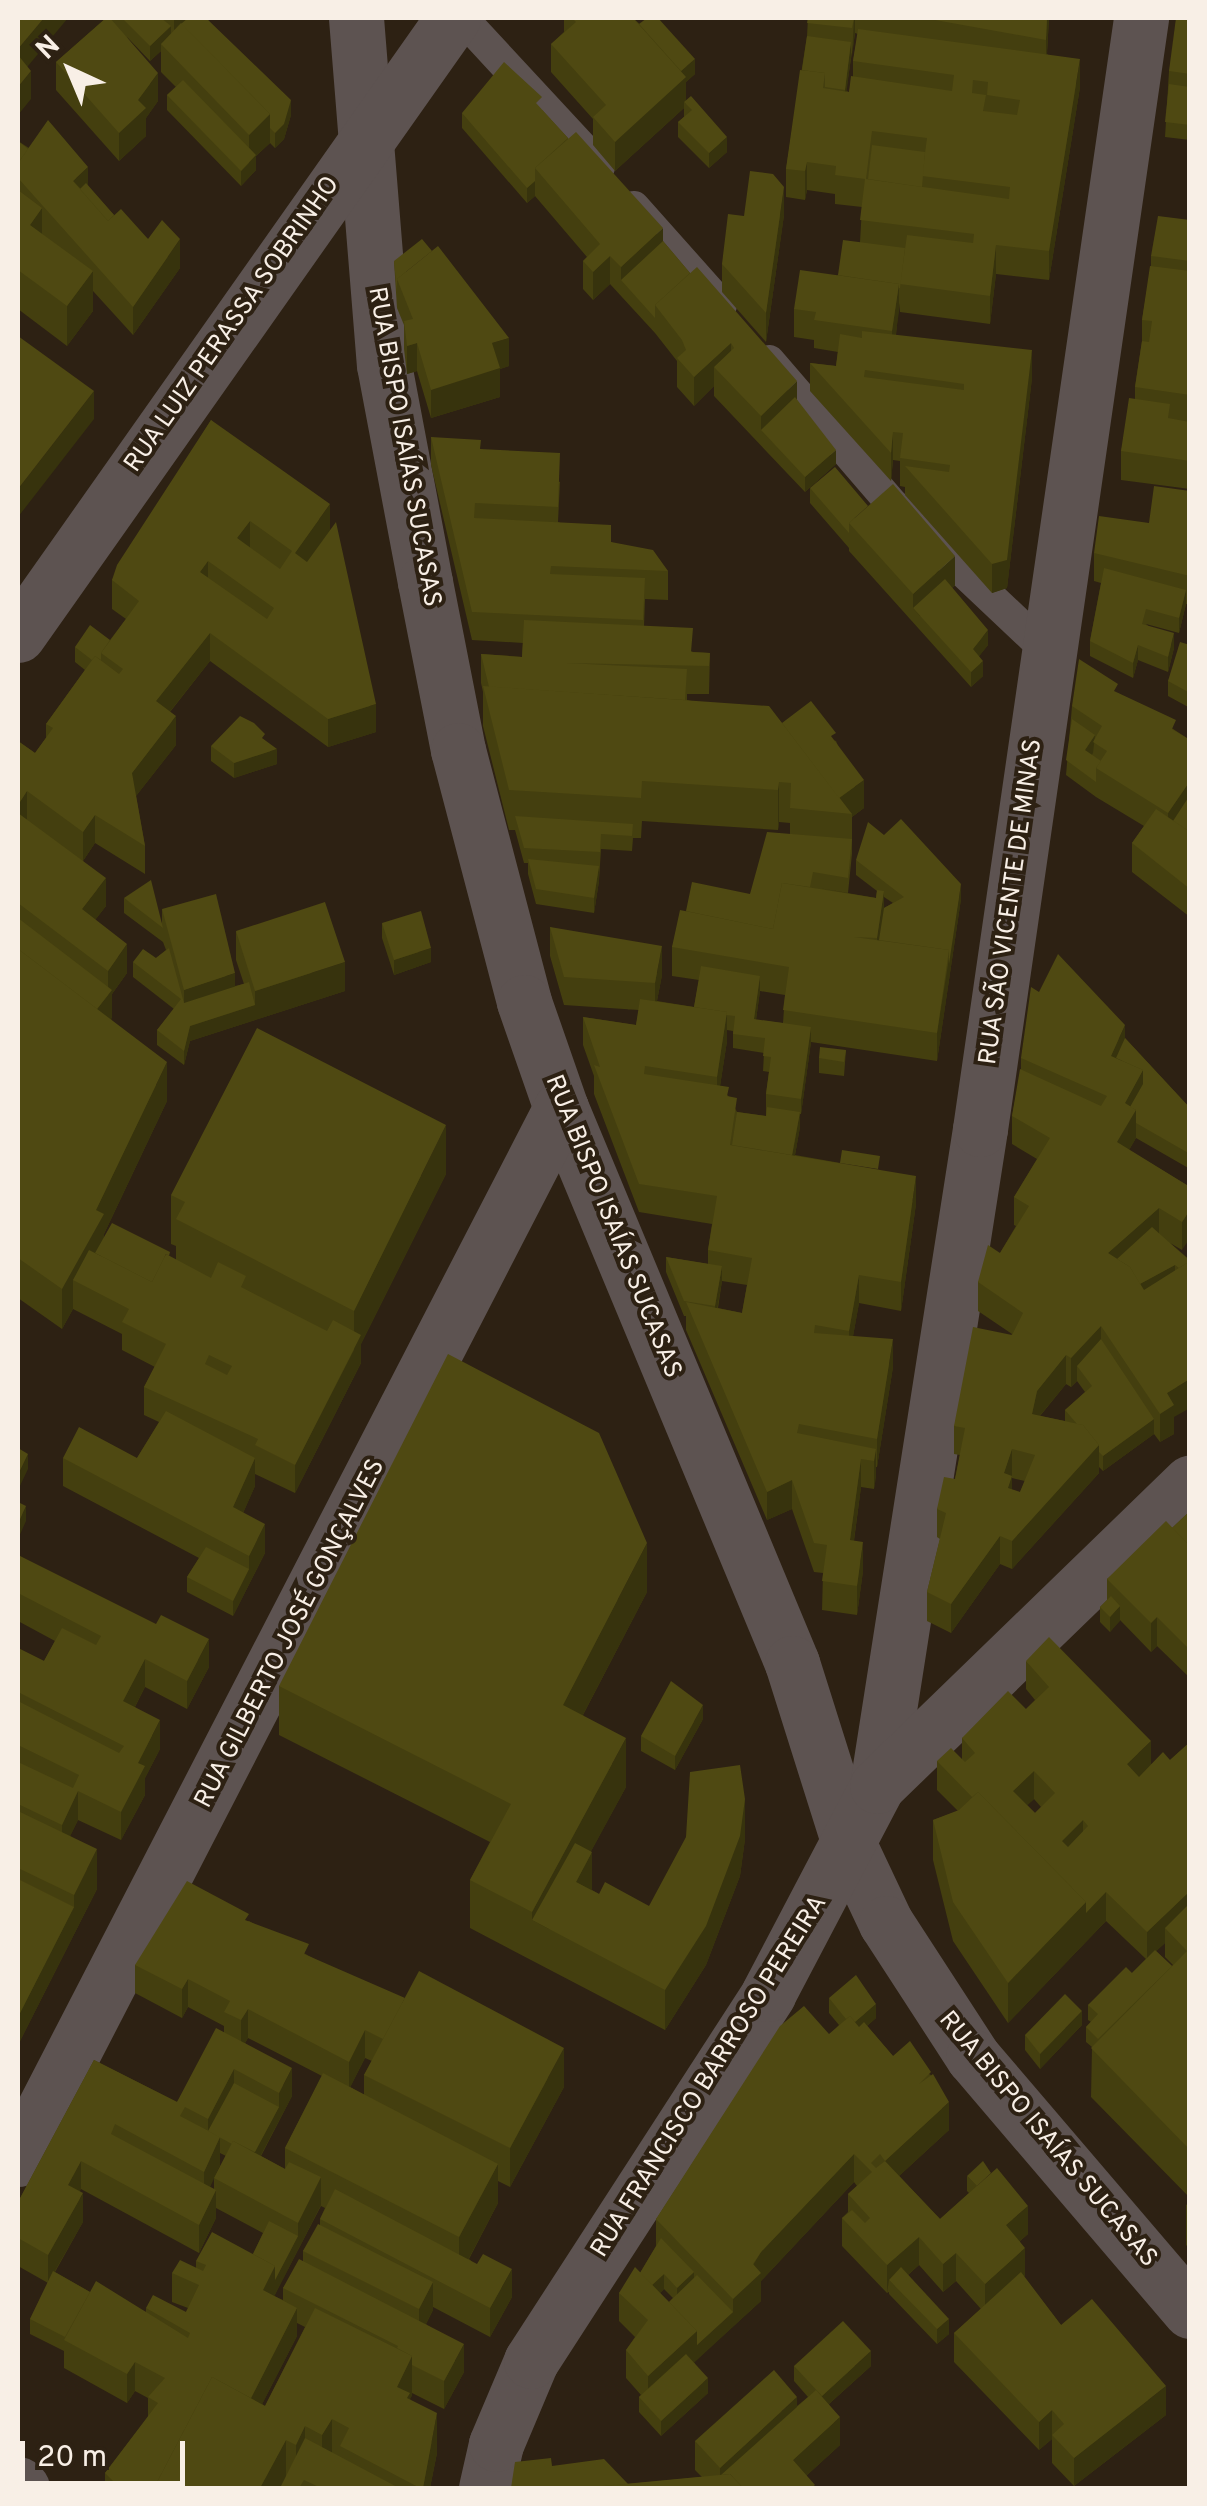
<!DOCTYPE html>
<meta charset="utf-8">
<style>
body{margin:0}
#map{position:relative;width:1207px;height:2506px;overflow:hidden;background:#2d2113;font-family:Overpass,sans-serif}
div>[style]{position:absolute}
.lane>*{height:32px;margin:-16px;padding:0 16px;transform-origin:16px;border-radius:16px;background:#5d5351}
.street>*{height:55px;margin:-27.5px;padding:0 27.5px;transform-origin:27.5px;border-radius:27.5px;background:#5d5351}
.wall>*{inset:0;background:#443f0f}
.shaded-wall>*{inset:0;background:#37330d}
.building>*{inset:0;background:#4f4912}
span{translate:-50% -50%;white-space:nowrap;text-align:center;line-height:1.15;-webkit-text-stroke:8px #2d2113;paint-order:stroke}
.street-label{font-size:25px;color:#f8efe6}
.frame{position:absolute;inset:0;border:20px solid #f8efe6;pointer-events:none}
.north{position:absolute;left:20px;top:20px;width:100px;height:100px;-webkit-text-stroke:8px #2d2113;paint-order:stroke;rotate:316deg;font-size:28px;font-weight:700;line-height:40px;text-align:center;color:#f8efe6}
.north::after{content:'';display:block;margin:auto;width:35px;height:45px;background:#f8efe6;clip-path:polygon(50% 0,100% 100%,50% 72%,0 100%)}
.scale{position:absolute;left:20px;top:2441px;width:165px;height:45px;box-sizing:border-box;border:5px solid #f8efe6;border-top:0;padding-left:12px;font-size:30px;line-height:35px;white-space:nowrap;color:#f8efe6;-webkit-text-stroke:8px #2d2113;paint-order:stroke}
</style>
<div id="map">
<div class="lane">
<i style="left:462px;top:18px;width:202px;rotate:47.2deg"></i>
<i style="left:634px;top:207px;width:131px;rotate:48.4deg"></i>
<i style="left:769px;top:361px;width:190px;rotate:49.3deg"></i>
<i style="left:893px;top:505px;width:226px;rotate:43.4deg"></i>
</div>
<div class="street">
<i style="left:356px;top:18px;width:348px;rotate:85.4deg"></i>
<i style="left:384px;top:365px;width:221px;rotate:79.3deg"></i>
<i style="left:425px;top:582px;width:171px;rotate:78.9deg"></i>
<i style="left:458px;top:750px;width:260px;rotate:75.3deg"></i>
<i style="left:524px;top:1002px;width:112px;rotate:70.8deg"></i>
<i style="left:561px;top:1108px;width:601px;rotate:67.4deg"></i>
<i style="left:792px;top:1663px;width:193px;rotate:72.5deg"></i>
<i style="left:850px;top:1847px;width:84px;rotate:64.7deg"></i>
<i style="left:886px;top:1923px;width:160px;rotate:57deg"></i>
<i style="left:973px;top:2057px;width:334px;rotate:49.5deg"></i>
<i style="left:18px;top:635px;width:755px;rotate:-54.82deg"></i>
<i style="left:877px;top:1786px;width:665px;rotate:-81.09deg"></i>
<i style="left:980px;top:1129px;width:1123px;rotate:-81.75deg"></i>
<i style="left:18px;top:2159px;width:1183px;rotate:-62.68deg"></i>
<i style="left:18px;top:2484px;width:6px;rotate:45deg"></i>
<i style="left:486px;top:2488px;width:45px;rotate:-77.2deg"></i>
<i style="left:496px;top:2444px;width:90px;rotate:-67.1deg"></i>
<i style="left:531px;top:2361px;width:437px;rotate:-57.1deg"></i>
<i style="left:768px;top:1994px;width:235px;rotate:-62.3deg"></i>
<i style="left:877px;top:1786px;width:436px;rotate:-44.1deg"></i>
</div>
<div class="wall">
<i style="clip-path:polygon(106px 18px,206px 18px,291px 115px,284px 139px,275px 148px,270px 143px,256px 156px,256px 170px,241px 186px,167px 110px,167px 95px,176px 87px,161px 72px,161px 51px,150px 61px,127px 37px,158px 101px,146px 118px,146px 136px,119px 161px,56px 90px,56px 62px)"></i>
<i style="clip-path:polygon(564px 18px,633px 18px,695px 74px,686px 82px,686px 100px,727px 152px,709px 168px,678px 137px,678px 122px,684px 117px,684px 108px,615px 171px,593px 145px,593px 119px,551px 72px,551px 44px,564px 32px)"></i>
<i style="clip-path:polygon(evenodd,808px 18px,1049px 18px,1047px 54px,1080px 87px,1049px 280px,996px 274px,990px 324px,900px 312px,899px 303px,896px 335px,1032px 378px,1007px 588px,992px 593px,905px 495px,905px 487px,900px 486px,900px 461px,893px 460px,891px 481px,810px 391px,810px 363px,836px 366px,838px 352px,814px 348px,814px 340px,794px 337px,794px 309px,838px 275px,860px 242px,862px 207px,835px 204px,835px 194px,807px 190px,805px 200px,786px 197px,786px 169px,807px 36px,808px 18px,855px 33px,858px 34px,853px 61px,853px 77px,849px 92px,846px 91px,855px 33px)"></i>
<i style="clip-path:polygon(1190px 18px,1190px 140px,1165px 137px,1169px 71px)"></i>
<i style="clip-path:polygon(542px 110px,663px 241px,797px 400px,836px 464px,805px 492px,714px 396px,714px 386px,694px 406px,677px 387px,677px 361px,655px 333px,610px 284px,593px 300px,583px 289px,583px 261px,587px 257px,535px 196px,527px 203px,462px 128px,462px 113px)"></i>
<i style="clip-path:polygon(18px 141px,88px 186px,114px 215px,148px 239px,180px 268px,133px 335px,93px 291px,93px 311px,67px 346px,18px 309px)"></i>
<i style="clip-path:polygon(784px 215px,766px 342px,722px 292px,722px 264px,744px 216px)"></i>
<i style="clip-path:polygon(1190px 220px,1190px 489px,1121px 480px,1121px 451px,1135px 399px,1135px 387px,1142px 341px,1142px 320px,1151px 266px,1151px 256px)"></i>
<i style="clip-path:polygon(394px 261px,509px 366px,500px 369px,500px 397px,431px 418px,417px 371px,407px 374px,404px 349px,404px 325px,397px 308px)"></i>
<i style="clip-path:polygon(211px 420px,330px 529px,376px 732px,328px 747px,210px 661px,170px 712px,176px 745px,136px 796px,145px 846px,145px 874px,95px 843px,83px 861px,106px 906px,95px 920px,127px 973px,112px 994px,111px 1019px,167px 1101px,104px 1234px,104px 1238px,176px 1260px,176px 1246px,171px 1244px,171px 1195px,446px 1174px,361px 1344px,361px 1363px,295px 1493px,255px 1474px,255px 1486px,243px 1513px,265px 1553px,233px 1616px,187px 1592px,187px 1577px,199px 1558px,63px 1486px,63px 1458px,137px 1458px,159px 1422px,144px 1415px,144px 1387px,155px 1367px,122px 1350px,122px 1334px,73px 1309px,62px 1329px,18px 1298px,18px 741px,35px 753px,46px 738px,46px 724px,85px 670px,75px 662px,75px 647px,110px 640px,126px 619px,112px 609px,112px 580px)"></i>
<i style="clip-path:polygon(evenodd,431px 437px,481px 449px,560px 482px,558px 522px,611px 542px,668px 571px,668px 600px,645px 599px,644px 626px,693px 652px,710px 653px,709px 694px,687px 694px,687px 700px,782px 723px,836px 741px,864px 808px,852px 817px,852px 854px,848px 893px,813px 887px,876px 898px,877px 891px,856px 875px,856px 860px,961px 899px,937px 1061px,811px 1042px,801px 1114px,800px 1114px,800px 1127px,795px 1155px,880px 1170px,916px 1204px,901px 1311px,859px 1303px,853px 1336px,893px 1367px,877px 1467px,876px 1467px,874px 1489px,861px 1487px,854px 1541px,863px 1571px,857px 1615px,822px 1610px,823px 1573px,814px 1572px,792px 1509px,767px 1520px,686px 1330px,686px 1316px,684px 1316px,666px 1272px,666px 1257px,708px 1264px,708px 1250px,712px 1224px,639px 1212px,594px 1094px,594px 1076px,583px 1045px,583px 1017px,636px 1025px,639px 1010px,564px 1005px,550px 956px,550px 927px,662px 975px,657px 1001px,694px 1007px,699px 980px,672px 976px,672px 947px,686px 911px,750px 894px,790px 834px,790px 823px,779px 822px,778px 830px,642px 821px,641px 838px,633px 838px,632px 851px,601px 849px,599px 881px,594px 913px,536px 904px,528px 874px,528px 863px,524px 863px,515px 830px,509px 830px,483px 726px,483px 692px,481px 683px,481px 654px,522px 657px,523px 643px,472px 640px,431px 465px,431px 437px,884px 897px,893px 903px,884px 908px,884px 897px,431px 437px,760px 991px,785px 995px,783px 1023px,756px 1020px,760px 991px,431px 437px,727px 1030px,733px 1031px,733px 1048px,764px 1053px,763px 1071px,769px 1072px,766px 1094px,766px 1116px,737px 1112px,729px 1097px,720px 1086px,727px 1041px,727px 1030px,431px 437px,722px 1281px,747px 1285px,742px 1313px,718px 1308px,722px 1281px)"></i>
<i style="clip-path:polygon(810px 488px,955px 585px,952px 588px,988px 645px,979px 656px,983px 676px,971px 687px,849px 551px,849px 548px,810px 503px)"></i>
<i style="clip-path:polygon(1190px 491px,1190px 605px,1186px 604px,1179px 633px,1146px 624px,1174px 648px,1168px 672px,1138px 660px,1133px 678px,1090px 656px,1090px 641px,1101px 583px,1094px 581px,1094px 553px,1149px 523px)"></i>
<i style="clip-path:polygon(1190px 624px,1190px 708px,1168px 696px,1168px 681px,1187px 644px,1187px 632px)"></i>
<i style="clip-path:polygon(1118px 693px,1190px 740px,1190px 917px,1132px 872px,1132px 843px,1144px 826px,1096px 797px,1066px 775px,1072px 706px)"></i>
<i style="clip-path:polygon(265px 741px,277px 764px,234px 778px,211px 761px,211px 746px)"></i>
<i style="clip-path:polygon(124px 898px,162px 923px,162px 909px,235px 986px,244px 984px,236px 960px,236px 931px,345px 991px,190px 1041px,184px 1065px,157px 1045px,157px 1030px,174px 1009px,133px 977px,133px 962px,156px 958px,166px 950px,163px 942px,124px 913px)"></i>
<i style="clip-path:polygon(382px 923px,431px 962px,394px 975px,382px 938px)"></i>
<i style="clip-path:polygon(evenodd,1125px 1038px,1190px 1108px,1190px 1169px,1136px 1138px,1129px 1150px,1190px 1187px,1182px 1250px,1170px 1243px,1190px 1260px,1174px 1417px,1174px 1434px,1160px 1442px,1154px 1434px,1103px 1471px,1099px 1467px,1099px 1473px,1012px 1569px,1000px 1564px,951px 1633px,927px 1621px,927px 1592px,940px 1539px,937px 1537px,937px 1509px,955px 1479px,960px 1455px,954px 1454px,954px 1426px,1012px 1334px,978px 1311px,978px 1282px,1000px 1253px,1016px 1226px,1014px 1225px,1014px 1197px,1037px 1159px,1012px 1144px,1012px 1116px,1021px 1070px,1021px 1058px,1125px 1038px,1077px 1381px,1085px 1392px,1065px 1410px,1065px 1421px,1040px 1416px,1066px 1384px,1071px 1387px,1077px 1381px,1125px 1038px,1012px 1478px,1025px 1481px,1020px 1492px,1012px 1490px,1012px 1478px)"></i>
<i style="clip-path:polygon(846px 1050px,844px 1076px,819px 1073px,819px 1058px)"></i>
<i style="clip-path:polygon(1190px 1511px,1190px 1678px,1157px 1646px,1151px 1652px,1120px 1620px,1110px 1632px,1100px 1622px,1100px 1607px,1107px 1600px,1107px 1579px,1172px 1528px)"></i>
<i style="clip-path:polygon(18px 1555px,209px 1667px,187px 1709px,145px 1687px,135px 1707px,160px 1749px,145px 1778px,145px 1795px,121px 1840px,78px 1820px,70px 1836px,97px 1889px,18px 2045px,18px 1648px,44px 1661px,55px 1641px,18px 1621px)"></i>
<i style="clip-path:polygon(647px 1592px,583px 1715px,626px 1787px,591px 1851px,592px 1890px,599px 1894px,649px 1906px,745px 1839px,740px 1876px,706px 1965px,665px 2030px,470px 1928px,470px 1880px,490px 1842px,279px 1735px,279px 1686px)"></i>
<i style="clip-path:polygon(evenodd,1026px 1661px,1151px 1764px,1170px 1760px,1190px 1742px,1190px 2198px,1091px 2097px,1092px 2047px,1086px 2042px,1086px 2027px,1091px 2022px,1088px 2020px,1088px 2005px,1132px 1973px,1146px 1959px,1106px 1921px,1008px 2023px,953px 1941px,933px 1860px,933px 1820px,958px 1811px,937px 1790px,937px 1761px,962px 1759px,962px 1738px,1026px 1709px,1035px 1700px,1026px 1689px,1026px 1661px,1034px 1799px,1041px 1807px,1035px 1813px,1027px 1805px,1034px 1799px,1026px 1661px,1165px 1943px,1165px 1957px,1173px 1965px,1172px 1966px,1156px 1951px,1165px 1943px)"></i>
<i style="clip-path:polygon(703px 1719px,675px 1770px,641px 1751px,641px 1736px)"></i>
<i style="clip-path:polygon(evenodd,249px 1921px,309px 1956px,564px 2087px,510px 2187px,498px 2181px,498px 2203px,469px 2259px,512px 2297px,490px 2337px,433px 2307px,433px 2310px,426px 2324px,464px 2372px,444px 2409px,412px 2393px,410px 2399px,437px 2453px,430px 2488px,105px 2488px,105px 2473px,148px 2417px,148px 2398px,135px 2391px,127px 2403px,64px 2368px,64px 2351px,30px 2334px,30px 2319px,48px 2283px,18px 2266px,18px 2202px,94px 2060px,177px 2102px,224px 2032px,224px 2026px,188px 2007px,182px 2018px,135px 1993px,135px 1965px,249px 1921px,248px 2038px,322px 2076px,285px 2148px,285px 2169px,261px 2156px,292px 2096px,245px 2043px,248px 2038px,249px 1921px,365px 2058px,372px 2061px,364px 2075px,364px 2095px,350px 2087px,365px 2058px,249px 1921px,220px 2153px,226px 2156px,214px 2178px,214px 2189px,210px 2187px,220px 2153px,249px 1921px,81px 2189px,199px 2253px,216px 2218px,216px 2208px,263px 2233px,253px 2254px,196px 2261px,196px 2268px,172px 2273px,172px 2302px,188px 2308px,186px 2312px,146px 2308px,146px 2312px,90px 2292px,55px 2272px,83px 2222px,79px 2191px,81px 2189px,249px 1921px,321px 2206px,325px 2208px,320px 2219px,320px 2225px,303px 2251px,303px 2261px,283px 2288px,283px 2300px,274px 2296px,321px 2206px,249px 1921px,297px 2323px,305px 2327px,265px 2406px,262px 2404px,297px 2336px,297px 2323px)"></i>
<i style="clip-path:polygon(evenodd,829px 1998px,876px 2018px,867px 2026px,893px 2056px,931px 2075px,949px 2130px,899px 2176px,940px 2219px,969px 2193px,967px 2191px,967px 2176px,1028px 2234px,1020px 2241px,1024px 2277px,1061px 2325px,1166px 2415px,1074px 2486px,1052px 2463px,1052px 2439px,1039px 2450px,954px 2362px,954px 2333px,981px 2309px,956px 2281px,943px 2292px,919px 2265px,908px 2275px,949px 2334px,937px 2344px,889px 2294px,889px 2292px,887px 2293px,842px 2246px,842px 2218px,848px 2212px,848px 2194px,857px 2186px,854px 2182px,761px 2281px,761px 2301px,694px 2362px,708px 2393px,661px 2436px,639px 2412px,639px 2397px,641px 2395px,626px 2378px,626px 2350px,635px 2337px,619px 2321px,619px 2293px,640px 2273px,656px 2246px,656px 2219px,839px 2025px,829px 2013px,829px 1998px,664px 2289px,673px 2298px,669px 2302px,660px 2293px,664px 2289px)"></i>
<i style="clip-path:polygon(1082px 2025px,1040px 2069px,1025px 2050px,1025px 2035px)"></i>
<i style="clip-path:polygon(1190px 2202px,1190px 2249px,1186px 2245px,1186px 2205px)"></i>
<i style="clip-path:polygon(794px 2366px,871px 2366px,829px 2404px,840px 2445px,806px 2476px,815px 2488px,511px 2488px,552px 2466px,628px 2484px,702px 2477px,695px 2470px,695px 2441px,797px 2406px,808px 2397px,794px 2381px)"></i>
</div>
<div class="shaded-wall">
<i style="clip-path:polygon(44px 18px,68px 18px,18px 78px,18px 49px)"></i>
<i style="clip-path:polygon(174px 18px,201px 18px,174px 30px)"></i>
<i style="clip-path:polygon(854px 18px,855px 18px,855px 33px,852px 57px)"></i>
<i style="clip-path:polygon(1047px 18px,1049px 18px,1046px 68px,1046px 40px)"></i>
<i style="clip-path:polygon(171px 26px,171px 41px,161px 44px,161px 51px,150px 61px,150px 46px)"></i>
<i style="clip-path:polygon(851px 42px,851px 57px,845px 104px,845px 90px)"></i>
<i style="clip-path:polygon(695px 59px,695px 74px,686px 82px,686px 104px,684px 102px,684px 108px,615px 171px,615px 142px,674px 77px)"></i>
<i style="clip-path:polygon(1080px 59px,1080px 87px,1049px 280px,1049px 251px)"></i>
<i style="clip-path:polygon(31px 71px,31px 99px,18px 115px,18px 87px)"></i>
<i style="clip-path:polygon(158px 73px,158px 101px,146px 118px,146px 136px,119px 161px,119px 133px,138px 100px)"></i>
<i style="clip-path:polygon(291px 100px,291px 115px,284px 139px,275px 148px,275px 133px)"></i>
<i style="clip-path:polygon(270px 114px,270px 143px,256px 156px,256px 170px,241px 186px,241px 171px,249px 163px,249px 135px)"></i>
<i style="clip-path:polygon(727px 137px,727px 152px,709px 168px,709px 153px)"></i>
<i style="clip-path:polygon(807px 162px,807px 190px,805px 200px,805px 171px)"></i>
<i style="clip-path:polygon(88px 167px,88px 196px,73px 181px)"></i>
<i style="clip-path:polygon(535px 181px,535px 196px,527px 203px,527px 188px)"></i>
<i style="clip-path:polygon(784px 187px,784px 215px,766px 342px,766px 313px)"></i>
<i style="clip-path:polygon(42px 208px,42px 247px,30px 225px)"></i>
<i style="clip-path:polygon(663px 228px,663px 256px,621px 280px,621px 267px)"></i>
<i style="clip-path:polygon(180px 239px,180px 268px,133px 335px,133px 307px)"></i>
<i style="clip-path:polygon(996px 245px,996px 274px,990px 324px,990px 296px)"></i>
<i style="clip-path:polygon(610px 256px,610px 284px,593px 300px,593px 272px)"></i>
<i style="clip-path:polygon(93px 271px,93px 311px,67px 346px,67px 306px)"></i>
<i style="clip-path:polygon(899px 284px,899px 312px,892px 359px,892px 331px)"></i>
<i style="clip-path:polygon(509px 338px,509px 366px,500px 369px,500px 397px,431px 418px,431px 390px,492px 343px)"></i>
<i style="clip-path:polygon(417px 343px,417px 371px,407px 374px,407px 346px)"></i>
<i style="clip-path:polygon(731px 343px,731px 371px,714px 367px,714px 386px,694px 406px,694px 377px)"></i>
<i style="clip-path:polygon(1032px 350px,1032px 378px,1007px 588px,992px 593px,992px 564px)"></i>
<i style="clip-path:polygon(797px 381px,797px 409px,761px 430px,761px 416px)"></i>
<i style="clip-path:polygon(94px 391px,94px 419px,18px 517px,18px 489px)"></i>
<i style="clip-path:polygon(893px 432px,893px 460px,891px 481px,891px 453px)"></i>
<i style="clip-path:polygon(836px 450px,836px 464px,805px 492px,805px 477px)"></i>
<i style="clip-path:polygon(330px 504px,330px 533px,295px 581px,295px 553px)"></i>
<i style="clip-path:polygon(250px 521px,250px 549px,237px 538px)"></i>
<i style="clip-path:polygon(955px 556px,955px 585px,920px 616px,913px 608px,913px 594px)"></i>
<i style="clip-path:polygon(208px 561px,208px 589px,200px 572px)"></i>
<i style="clip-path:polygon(1186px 590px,1186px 604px,1179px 633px,1179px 618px)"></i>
<i style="clip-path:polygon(988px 630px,988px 645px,973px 664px,973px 649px)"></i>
<i style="clip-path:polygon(210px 633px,210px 661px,156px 729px,156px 701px)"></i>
<i style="clip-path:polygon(1174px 633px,1174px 648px,1168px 672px,1168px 657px)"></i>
<i style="clip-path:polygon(1138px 645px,1138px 660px,1133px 678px,1133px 663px)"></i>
<i style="clip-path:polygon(983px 661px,983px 676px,971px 687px,971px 672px)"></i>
<i style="clip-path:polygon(376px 704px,376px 732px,328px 747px,328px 719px)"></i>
<i style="clip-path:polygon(176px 716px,176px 745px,132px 801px,132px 773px)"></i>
<i style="clip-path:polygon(1095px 735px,1093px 753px,1085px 765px,1085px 750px)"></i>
<i style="clip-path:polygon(277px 749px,277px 764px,234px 778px,234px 763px)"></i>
<i style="clip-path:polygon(864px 780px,864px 808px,852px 817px,852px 814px,834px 802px)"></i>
<i style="clip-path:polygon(1190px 781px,1190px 810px,1168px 842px,1168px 813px)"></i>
<i style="clip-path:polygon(779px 782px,779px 822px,778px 830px,778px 790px)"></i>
<i style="clip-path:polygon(27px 791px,27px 819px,18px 833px,18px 805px)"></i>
<i style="clip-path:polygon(95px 815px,95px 843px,83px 861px,83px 832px)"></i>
<i style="clip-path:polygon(599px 866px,599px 881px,594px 913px,594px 898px)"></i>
<i style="clip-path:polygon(106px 878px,106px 906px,82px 937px,82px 909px)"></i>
<i style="clip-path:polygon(961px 884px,961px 899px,937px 1061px,937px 1033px)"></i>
<i style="clip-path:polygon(884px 891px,884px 919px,877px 952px,877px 938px)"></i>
<i style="clip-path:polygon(127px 944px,127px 973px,112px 994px,112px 1018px,91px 1045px,91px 1017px,108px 995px,108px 971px)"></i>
<i style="clip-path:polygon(662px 946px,662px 975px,655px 1011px,655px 983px)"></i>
<i style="clip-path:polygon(431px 948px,431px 962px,394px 975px,394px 960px)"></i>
<i style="clip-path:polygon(345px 962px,345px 991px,190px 1041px,184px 1065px,184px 1051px,190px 1026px,255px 1005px,255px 991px)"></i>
<i style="clip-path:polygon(235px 973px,235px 1001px,184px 1018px,184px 990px)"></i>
<i style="clip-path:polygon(760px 976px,760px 991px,754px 1034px,754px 1019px)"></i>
<i style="clip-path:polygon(727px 1012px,727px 1041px,717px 1106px,717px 1077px)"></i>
<i style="clip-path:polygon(1125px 1025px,1125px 1053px,1117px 1072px,1111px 1056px)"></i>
<i style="clip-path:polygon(811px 1027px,811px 1042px,801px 1114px,801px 1099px)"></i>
<i style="clip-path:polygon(167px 1062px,167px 1101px,104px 1234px,104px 1253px,73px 1280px,73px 1309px,62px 1329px,62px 1289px,96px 1210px)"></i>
<i style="clip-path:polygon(1143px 1070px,1143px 1099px,1136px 1111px,1136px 1138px,1117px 1171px,1117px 1142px,1125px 1103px)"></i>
<i style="clip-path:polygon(800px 1112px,800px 1127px,790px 1183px,790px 1168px)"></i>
<i style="clip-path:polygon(446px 1125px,446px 1174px,361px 1344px,361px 1363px,295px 1493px,295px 1465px,354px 1350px,354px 1311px)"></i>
<i style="clip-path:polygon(916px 1176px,916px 1204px,901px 1311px,901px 1282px)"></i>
<i style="clip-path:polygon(1159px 1208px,1159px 1236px,1117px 1274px,1108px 1253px)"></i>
<i style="clip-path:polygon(1190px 1210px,1190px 1238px,1182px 1250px,1182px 1222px)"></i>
<i style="clip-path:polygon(1175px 1265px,1175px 1280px,1134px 1302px,1134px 1287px)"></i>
<i style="clip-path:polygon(722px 1266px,722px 1281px,715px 1321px,715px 1306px)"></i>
<i style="clip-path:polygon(859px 1275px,859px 1303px,849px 1359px,849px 1331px)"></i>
<i style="clip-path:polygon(1101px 1326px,1101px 1354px,1077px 1366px,1077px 1381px,1071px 1387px,1071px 1358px)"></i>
<i style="clip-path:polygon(893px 1339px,893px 1367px,877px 1467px,877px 1439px)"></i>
<i style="clip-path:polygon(1066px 1355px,1066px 1384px,1037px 1419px,1032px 1414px,1037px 1391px)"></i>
<i style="clip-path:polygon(1190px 1379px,1190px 1408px,1174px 1417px,1174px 1434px,1160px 1442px,1160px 1414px,1167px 1393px)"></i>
<i style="clip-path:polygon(1154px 1419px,1154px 1434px,1103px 1471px,1103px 1456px)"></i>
<i style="clip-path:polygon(1099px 1445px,1099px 1473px,1012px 1569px,1012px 1541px)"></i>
<i style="clip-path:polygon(876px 1449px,876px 1478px,874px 1489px,874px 1461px)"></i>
<i style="clip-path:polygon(1012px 1449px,1012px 1505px,1004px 1473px)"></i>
<i style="clip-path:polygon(28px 1454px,28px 1469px,18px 1490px,18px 1475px)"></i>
<i style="clip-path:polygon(255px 1458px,255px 1486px,233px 1536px,233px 1507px)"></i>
<i style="clip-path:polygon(861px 1459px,861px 1487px,850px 1569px,850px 1540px)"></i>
<i style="clip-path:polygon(792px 1480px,792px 1509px,767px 1520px,767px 1492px)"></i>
<i style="clip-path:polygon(26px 1506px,26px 1521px,18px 1539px,18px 1524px)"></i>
<i style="clip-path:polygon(265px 1524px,265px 1553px,233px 1616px,233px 1601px,249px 1569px,249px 1556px)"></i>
<i style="clip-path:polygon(1000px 1536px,1000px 1564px,951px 1633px,951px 1604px)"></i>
<i style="clip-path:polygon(863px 1542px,863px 1571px,857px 1615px,857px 1586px)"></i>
<i style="clip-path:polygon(647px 1543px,647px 1592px,563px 1753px,563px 1705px)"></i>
<i style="clip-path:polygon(1120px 1606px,1120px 1621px,1110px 1632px,1110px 1617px)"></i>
<i style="clip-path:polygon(1157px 1617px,1157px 1646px,1151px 1652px,1151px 1623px)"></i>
<i style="clip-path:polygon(209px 1639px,209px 1667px,187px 1709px,187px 1681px)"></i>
<i style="clip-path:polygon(145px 1659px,145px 1687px,123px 1730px,123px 1701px)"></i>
<i style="clip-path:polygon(703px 1705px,703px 1719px,675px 1770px,675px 1756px)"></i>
<i style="clip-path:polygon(160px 1720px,160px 1749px,145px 1778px,145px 1795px,121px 1840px,121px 1812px,138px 1763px)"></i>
<i style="clip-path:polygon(626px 1738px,626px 1787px,549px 1929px,532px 1920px,532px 1960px,532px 1912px)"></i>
<i style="clip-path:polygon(1151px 1741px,1151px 1769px,1127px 1793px,1127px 1764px)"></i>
<i style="clip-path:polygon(1034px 1771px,1034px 1799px,1013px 1819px,1013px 1791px)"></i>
<i style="clip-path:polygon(78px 1791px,78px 1820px,62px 1853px,62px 1825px)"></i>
<i style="clip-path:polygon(745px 1799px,745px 1839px,740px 1876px,706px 1965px,665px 2030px,665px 1990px)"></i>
<i style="clip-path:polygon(1083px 1820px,1083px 1849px,1062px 1869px,1062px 1841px)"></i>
<i style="clip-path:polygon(97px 1849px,97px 1889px,18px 2045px,18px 2017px,74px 1907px,74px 1895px)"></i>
<i style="clip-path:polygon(592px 1852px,592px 1891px,576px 1882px)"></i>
<i style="clip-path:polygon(1190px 1891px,1190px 1920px,1165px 1928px,1165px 1943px,1147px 1960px,1147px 1932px)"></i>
<i style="clip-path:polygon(1106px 1892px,1106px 1921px,1008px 2023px,1008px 1983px,1086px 1902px)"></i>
<i style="clip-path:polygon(188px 1979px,188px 2007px,182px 2018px,182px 1989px)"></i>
<i style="clip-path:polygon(876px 2004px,876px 2018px,851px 2040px,851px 2025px)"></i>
<i style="clip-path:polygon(248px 2009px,248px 2038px,241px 2049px,241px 2020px)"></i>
<i style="clip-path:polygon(1082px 2011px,1082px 2025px,1040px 2069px,1040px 2054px)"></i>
<i style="clip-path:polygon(365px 2030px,365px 2058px,349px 2090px,349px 2062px)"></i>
<i style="clip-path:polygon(564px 2048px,564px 2087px,510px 2187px,510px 2148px)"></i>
<i style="clip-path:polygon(292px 2068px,292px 2096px,253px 2170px,253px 2155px,279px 2107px,279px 2093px)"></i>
<i style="clip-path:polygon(234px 2069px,234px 2098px,208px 2132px,208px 2119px)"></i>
<i style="clip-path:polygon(949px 2102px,949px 2130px,885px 2189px,885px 2161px)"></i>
<i style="clip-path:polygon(220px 2137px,220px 2166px,204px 2200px,204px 2172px)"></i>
<i style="clip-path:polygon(854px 2154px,854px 2182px,761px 2281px,761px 2301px,697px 2360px,697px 2345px,733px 2312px,733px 2299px,761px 2252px)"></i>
<i style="clip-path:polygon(81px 2161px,81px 2189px,68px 2214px,68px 2185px)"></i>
<i style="clip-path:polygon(498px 2164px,498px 2203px,459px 2277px,459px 2237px)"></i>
<i style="clip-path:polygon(321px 2177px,321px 2205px,275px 2295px,275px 2280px,298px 2236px,298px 2223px)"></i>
<i style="clip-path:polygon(216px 2190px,216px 2218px,199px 2253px,199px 2225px)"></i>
<i style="clip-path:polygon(83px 2193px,83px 2222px,48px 2283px,48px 2255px)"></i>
<i style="clip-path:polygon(1028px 2206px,1028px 2234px,1006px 2253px,1006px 2225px)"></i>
<i style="clip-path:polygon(919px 2237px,919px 2265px,895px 2286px,889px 2280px,887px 2293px,887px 2265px)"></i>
<i style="clip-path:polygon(1025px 2248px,1025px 2276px,985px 2313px,985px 2284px)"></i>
<i style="clip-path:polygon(956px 2253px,956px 2281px,943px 2292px,943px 2264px)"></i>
<i style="clip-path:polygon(275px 2266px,275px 2295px,263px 2319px,263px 2290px)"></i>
<i style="clip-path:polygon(512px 2269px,512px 2297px,490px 2337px,490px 2308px)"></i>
<i style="clip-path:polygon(694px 2272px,694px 2287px,677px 2302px,677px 2288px)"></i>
<i style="clip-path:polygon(664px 2274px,664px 2289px,645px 2307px,645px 2292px)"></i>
<i style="clip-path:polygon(433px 2282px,433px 2310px,419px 2338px,419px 2309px)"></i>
<i style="clip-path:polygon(297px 2308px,297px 2336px,247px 2434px,247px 2406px)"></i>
<i style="clip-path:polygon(949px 2319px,949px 2334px,937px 2344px,937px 2329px)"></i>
<i style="clip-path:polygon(697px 2331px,697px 2360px,648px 2404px,648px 2376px)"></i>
<i style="clip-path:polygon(464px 2344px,464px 2372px,444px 2409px,444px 2381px)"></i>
<i style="clip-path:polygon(871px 2351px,871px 2366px,821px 2411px,821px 2397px)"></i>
<i style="clip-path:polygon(412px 2356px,412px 2396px,410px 2399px,410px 2433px,397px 2387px)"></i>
<i style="clip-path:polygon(135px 2362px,135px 2391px,127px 2403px,127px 2374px)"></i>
<i style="clip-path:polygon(708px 2378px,708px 2393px,661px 2436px,661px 2421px)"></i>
<i style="clip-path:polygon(1166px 2386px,1166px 2415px,1074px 2486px,1074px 2458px)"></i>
<i style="clip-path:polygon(797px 2397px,797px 2426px,720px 2488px,720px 2468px)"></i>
<i style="clip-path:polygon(1052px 2410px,1052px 2439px,1039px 2450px,1039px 2422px)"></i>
<i style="clip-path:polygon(437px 2413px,437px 2453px,430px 2488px,423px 2488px)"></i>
<i style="clip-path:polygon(840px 2417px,840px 2445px,793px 2488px,793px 2460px)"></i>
<i style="clip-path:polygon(332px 2419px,332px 2459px,322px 2475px,322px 2435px)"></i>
<i style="clip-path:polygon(305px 2426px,305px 2466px,296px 2485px,296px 2445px)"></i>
<i style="clip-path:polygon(286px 2440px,286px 2480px,281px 2488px,260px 2488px)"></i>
</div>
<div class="building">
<i style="clip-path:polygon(18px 18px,44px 18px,18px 49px)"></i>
<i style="clip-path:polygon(106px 18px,110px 18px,158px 73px,138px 100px,146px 108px,119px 133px,56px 62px)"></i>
<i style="clip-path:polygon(122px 18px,161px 18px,171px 26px,150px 46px)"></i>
<i style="clip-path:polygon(188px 18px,206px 18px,291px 100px,284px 124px,275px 133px,270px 128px,270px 114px,181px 24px)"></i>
<i style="clip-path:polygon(572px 18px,633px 18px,686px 77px,615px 142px,593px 117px,606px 105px,551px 44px,576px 22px)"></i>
<i style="clip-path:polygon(647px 18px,658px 18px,695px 59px,681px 71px,639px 24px)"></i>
<i style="clip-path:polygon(808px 18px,854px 18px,852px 28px,807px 23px)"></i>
<i style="clip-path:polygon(924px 18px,1047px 18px,1046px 40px)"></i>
<i style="clip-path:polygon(1176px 18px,1190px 18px,1190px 74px,1169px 71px)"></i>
<i style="clip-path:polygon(181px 23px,270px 114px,249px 135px,161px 44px)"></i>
<i style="clip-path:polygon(evenodd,858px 29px,1080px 59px,1049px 251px,996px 245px,990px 296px,900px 284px,907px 235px,973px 243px,974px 234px,860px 220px,865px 179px,835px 175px,836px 166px,807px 162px,805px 171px,786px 169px,800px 70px,825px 73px,823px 88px,849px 92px,851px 76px,952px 91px,954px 75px,853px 61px,858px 29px,973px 80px,988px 82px,987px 95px,1020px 100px,1017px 115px,983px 111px,986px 95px,972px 93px,973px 80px,858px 29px,872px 131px,927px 138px,922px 176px,1010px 187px,1009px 199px,866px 179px,872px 131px)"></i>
<i style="clip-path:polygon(807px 36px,851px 42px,845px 90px,825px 87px,825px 73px,802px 70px)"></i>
<i style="clip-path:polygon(18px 55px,31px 71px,18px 87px)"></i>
<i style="clip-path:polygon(504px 62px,542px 97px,536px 103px,568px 138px,535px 168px,535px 181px,527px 188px,462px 113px)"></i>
<i style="clip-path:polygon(183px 80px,256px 155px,241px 171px,167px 95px)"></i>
<i style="clip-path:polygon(1169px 84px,1190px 87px,1190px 125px,1165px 122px)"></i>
<i style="clip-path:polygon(691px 96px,727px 137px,709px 153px,678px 122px,692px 110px,684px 102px)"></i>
<i style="clip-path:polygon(48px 120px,88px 167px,73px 181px,108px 221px,121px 209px,148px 239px,162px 220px,180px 239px,133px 307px,18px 178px,18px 163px)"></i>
<i style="clip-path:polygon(576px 132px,663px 228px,621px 267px,610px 256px,593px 272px,583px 261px,600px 244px,535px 168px)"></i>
<i style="clip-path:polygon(18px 141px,28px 149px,18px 163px)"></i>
<i style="clip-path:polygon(872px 145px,925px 152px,922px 187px,868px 179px)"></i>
<i style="clip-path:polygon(750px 171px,773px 174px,784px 187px,766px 313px,722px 264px,728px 214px,744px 216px)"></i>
<i style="clip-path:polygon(86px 183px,114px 215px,108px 221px,80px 189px)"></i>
<i style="clip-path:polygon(18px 190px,42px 208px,30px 225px,93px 271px,67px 306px,18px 270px)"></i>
<i style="clip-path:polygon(1158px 216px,1190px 220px,1190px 261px,1151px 256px)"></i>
<i style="clip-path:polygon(422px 239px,432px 251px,397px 279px,397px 293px,394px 261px)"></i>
<i style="clip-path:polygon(843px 240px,905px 248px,900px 288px,899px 288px,899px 284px,838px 275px)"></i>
<i style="clip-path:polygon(663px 241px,690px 273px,655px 305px,655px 318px,621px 280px)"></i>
<i style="clip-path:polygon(438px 246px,509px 338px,492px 343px,500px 368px,431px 390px,417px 343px,407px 346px,404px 321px,413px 319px,397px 279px)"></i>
<i style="clip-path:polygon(1150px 266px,1190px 271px,1190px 395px,1135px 387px,1142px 341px,1149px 342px,1152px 321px,1142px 320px)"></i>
<i style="clip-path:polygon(697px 267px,797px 381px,761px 416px,714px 367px,734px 348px,731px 343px,694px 377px,677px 358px,686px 350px,682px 340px,655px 305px)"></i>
<i style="clip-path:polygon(800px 270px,899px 284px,892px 331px,814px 320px,816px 312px,794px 309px)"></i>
<i style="clip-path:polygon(evenodd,862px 331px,1032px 350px,1007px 560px,992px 564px,905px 466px,949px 472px,950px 465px,900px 458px,903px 433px,893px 432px,891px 453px,810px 363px,836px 366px,840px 334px,862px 338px,862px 331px,865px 370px,964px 384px,964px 390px,864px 377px,865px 370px)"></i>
<i style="clip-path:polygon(18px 336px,94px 391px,18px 489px)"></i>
<i style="clip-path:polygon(795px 397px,836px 450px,805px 477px,761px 430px)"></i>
<i style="clip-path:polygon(1129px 398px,1170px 404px,1168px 418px,1190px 422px,1190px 461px,1121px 451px)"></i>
<i style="clip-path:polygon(evenodd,211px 420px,330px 504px,295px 553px,307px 562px,336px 522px,376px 704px,328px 719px,210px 633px,156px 701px,176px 716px,132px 773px,145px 846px,95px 815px,83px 832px,27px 791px,18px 805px,18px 741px,35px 753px,53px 728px,46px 724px,95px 656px,119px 674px,123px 669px,101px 653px,139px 601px,112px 580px,117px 565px,211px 420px,250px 521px,292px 551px,280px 569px,237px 538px,250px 521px,211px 420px,208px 561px,274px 608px,267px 619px,200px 572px,208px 561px)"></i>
<i style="clip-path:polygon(431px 437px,481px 440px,480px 449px,560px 453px,558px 507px,475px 503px,474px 518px,611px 525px,611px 542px,653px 550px,668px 571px,551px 566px,550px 574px,645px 578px,643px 620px,472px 612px)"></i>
<i style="clip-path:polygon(835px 467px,868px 506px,849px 523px,849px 533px,810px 488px)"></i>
<i style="clip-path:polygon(893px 484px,955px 556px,913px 594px,849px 523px)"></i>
<i style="clip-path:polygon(1154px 486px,1190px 491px,1190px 576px,1094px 553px,1099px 516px,1149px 523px)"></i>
<i style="clip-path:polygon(1104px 568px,1186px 590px,1179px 618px,1146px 609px,1142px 624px,1174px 633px,1168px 657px,1138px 645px,1133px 663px,1090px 641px)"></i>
<i style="clip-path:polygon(945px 579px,988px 630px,973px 649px,983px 661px,971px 672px,913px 608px)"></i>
<i style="clip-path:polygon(524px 620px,693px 628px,691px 652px,710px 653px,709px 666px,566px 663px,687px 669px,685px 700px,489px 687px,481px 654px,522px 657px)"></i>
<i style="clip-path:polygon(90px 625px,110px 640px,101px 653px,101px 660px,95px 656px,92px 660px,75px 647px)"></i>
<i style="clip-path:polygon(1180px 642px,1190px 645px,1190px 693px,1168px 681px)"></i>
<i style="clip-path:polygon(1079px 659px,1118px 684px,1114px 691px,1176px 720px,1172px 729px,1190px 740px,1190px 781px,1168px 813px,1096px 768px,1107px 751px,1093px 742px,1102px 726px,1072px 706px)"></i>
<i style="clip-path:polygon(483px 686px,769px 706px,852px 814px,790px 808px,791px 783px,779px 782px,778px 790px,642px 781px,641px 798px,509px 790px)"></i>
<i style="clip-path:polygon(811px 701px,836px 733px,831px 736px,864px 780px,839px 798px,782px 723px)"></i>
<i style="clip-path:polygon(240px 716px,254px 723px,265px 734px,262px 738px,277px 749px,234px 763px,211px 746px)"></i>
<i style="clip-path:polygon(1072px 719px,1095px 735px,1085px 750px,1101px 761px,1096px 768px,1096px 782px,1066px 760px)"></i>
<i style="clip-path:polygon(1190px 795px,1190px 832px,1173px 821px)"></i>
<i style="clip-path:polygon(1156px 809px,1190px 832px,1190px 889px,1132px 843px)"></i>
<i style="clip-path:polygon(18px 813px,106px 878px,82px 909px,127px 944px,108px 971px,18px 903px)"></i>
<i style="clip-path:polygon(515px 816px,633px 824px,632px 836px,601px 834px,600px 852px,524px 848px)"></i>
<i style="clip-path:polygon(901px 819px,961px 884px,949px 964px,949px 950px,879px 940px,884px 908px,904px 897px,856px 860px,868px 822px,884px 835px)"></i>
<i style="clip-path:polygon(767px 832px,852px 839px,848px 878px,813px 872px,810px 887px,782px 883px,773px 929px,686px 911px,692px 882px,750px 894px)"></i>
<i style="clip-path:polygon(528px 859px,599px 866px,594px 898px,536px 889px)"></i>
<i style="clip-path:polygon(151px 880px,163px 928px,124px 898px)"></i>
<i style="clip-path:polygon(782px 883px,876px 898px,877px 890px,884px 891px,877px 938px,854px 937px,949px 950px,937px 1033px,783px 1010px,789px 967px,672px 947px,680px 910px,773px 929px)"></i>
<i style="clip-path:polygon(216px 894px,235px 973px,184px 990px,162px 909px)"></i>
<i style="clip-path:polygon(325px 902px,345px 962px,255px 991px,236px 931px)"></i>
<i style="clip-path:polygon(421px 911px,431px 948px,394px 960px,382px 923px)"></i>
<i style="clip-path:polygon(18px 918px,112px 990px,97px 1009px,18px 949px)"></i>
<i style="clip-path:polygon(550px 927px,662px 946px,655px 983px,564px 977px)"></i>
<i style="clip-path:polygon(169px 948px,184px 1003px,249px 982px,255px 1005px,190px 1026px,184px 1051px,157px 1030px,181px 999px,133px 962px,143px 949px,156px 958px)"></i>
<i style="clip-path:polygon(18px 949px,167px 1062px,96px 1210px,104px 1214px,62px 1289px,18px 1258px)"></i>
<i style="clip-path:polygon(evenodd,1058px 954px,1125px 1025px,1111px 1056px,1143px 1070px,1125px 1103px,1136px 1110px,1117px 1142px,1190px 1187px,1190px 1210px,1182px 1222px,1159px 1208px,1108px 1253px,1130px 1267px,1144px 1290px,1190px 1261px,1190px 1379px,1167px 1393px,1174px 1405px,1160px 1414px,1101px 1326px,1071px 1358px,1066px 1355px,1037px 1391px,1032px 1414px,1083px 1425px,1099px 1445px,1012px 1541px,1000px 1536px,951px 1604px,927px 1592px,946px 1513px,937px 1509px,944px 1477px,955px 1479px,965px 1428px,954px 1426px,973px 1327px,1012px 1335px,1023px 1313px,978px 1282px,988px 1245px,1000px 1253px,1029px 1206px,1014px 1197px,1050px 1138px,1012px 1116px,1020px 1069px,1101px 1106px,1107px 1096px,1021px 1058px,1031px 987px,1039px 992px,1058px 954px,1012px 1449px,1035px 1455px,1020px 1492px,1008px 1488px,1012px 1476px,1004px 1473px,1012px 1449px)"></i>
<i style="clip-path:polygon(701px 966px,760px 976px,754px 1019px,811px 1027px,801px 1099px,766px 1094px,771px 1057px,763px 1056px,765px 1038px,733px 1034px,735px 1016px,726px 1015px,727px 1012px,694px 1007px)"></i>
<i style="clip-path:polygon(640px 999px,727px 1012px,717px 1077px,645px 1066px,644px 1074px,729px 1087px,727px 1096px,737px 1098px,730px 1145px,916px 1176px,901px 1282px,859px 1275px,849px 1331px,815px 1325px,814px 1333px,893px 1339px,877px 1439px,799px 1424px,797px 1433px,876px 1449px,874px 1461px,861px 1459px,850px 1540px,863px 1542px,857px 1586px,822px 1581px,827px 1545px,814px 1543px,792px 1480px,767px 1492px,686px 1302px,742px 1313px,752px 1258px,708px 1250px,717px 1196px,639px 1184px,594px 1065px,600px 1067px,583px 1017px,636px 1025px)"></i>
<i style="clip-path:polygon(257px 1028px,446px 1125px,354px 1311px,176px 1219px,185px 1202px,171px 1195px)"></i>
<i style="clip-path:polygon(1125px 1038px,1190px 1108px,1190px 1154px,1136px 1123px,1136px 1110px,1130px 1107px,1143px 1084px,1143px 1070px,1116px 1058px)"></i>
<i style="clip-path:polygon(820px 1047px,846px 1050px,844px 1062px,819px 1058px)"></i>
<i style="clip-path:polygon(767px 1107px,800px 1112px,792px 1155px,732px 1145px,737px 1112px,766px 1116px)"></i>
<i style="clip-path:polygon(842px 1150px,880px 1156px,878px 1169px,840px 1163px)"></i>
<i style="clip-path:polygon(112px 1223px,170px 1252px,169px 1256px,166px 1254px,152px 1282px,95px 1253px)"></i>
<i style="clip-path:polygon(1152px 1227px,1190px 1261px,1179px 1268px,1175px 1265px,1140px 1284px,1130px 1267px,1117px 1259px)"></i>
<i style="clip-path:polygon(evenodd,89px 1250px,152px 1282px,166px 1254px,211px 1278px,218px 1262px,246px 1276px,241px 1287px,327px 1331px,333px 1320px,361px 1335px,295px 1465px,255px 1445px,258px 1439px,144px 1387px,166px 1344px,122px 1322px,129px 1309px,73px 1280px,89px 1250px,209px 1355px,232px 1366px,227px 1375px,205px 1364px,209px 1355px)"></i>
<i style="clip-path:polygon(666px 1257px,722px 1266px,715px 1306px,684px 1301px)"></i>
<i style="clip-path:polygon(1101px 1339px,1154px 1419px,1103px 1456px,1099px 1452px,1099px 1445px,1083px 1425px,1077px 1424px,1065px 1410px,1092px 1386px,1077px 1366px)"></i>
<i style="clip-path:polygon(448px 1354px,599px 1433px,647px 1543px,563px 1705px,626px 1738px,532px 1912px,470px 1880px,511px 1804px,279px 1686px)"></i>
<i style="clip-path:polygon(166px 1411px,255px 1458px,233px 1507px,265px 1524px,249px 1556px,63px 1458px,79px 1427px,137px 1458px)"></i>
<i style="clip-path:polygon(18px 1448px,28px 1454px,18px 1475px)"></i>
<i style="clip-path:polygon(18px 1502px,26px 1506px,18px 1524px)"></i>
<i style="clip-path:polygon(1190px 1511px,1190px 1546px,1172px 1528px)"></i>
<i style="clip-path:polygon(1166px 1521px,1190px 1546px,1190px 1650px,1157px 1617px,1151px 1623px,1107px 1579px)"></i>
<i style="clip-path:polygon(206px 1547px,249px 1569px,233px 1601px,187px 1577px)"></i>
<i style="clip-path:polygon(18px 1555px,156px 1624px,161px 1615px,209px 1639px,187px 1681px,145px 1659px,123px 1701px,160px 1720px,138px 1763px,145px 1766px,121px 1812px,78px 1791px,62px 1825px,18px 1804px,18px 1762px,73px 1788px,79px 1775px,18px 1745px,18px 1701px,119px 1753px,124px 1746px,18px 1692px,18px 1648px,44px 1661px,62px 1628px,96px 1645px,101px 1636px,18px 1593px)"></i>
<i style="clip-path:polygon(1111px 1596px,1120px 1606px,1110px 1617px,1100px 1607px)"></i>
<i style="clip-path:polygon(evenodd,1049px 1637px,1151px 1741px,1127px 1764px,1139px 1777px,1163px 1752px,1170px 1760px,1190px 1742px,1190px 1891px,1147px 1932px,1106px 1892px,1086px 1913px,1086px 1902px,978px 1792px,972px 1797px,937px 1761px,951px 1748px,965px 1762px,975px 1753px,962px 1738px,1008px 1691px,1026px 1709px,1049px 1687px,1026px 1661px,1049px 1637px,1034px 1771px,1055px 1793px,1035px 1813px,1013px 1791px,1034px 1771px,1049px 1637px,1083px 1820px,1088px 1826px,1068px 1847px,1062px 1841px,1083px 1820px)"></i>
<i style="clip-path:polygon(671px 1681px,703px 1705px,675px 1756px,641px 1736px)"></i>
<i style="clip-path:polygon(740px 1765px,745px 1799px,740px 1836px,706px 1926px,665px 1990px,532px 1920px,575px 1843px,592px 1852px,576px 1882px,599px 1894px,605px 1882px,649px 1906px,686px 1837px,690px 1772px)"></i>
<i style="clip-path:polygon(978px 1792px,1086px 1902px,1008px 1983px,953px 1902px,933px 1820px,959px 1810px)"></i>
<i style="clip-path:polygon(18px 1811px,97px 1849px,74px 1895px,18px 1868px)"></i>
<i style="clip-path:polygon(18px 1879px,74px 1907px,18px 2017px)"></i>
<i style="clip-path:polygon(187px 1881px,249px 1914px,245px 1920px,309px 1944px,304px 1954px,405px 1998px,383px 2039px,365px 2030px,349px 2062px,248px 2009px,241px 2020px,224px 2012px,230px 2001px,188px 1979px,182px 1989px,135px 1965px)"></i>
<i style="clip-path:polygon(1190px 1903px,1190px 1948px,1187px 1951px,1165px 1928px)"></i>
<i style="clip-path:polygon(1190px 1948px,1190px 2150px,1091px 2048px)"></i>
<i style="clip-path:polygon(1155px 1950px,1172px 1966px,1098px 2039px,1086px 2027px,1098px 2014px,1088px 2005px,1126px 1967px,1132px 1973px)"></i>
<i style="clip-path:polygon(419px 1971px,564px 2048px,510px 2148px,364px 2075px)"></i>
<i style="clip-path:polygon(856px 1975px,876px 2004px,855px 2022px,850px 2016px,846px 2019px,829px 1998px)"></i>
<i style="clip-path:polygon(1065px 1994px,1082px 2011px,1040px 2054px,1025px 2035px)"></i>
<i style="clip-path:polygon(evenodd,804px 2006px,829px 2034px,850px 2016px,859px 2027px,864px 2022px,893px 2056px,910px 2041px,931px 2072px,919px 2084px,933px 2074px,949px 2102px,885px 2161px,940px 2219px,997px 2168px,1028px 2206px,1006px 2225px,1025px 2248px,985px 2284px,956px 2253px,943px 2264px,919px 2237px,887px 2265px,842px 2218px,852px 2210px,865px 2223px,870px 2218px,848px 2194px,872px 2172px,854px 2154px,761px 2252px,753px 2264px,761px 2273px,733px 2299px,656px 2219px,780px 2026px,804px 2006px,880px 2154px,885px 2161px,876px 2168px,871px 2163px,880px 2154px)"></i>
<i style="clip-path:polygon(216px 2028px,292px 2068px,279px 2093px,234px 2069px,208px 2119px,185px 2107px,180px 2116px,220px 2137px,204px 2172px,115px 2124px,111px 2134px,216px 2190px,199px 2225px,81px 2161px,68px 2185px,83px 2193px,48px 2255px,18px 2238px,18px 2202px,94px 2060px,177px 2102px)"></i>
<i style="clip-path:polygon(323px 2073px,498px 2164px,459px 2237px,285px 2148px)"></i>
<i style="clip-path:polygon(234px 2083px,279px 2107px,255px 2152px,233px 2141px,232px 2144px,208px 2131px)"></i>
<i style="clip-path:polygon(233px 2141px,285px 2169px,289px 2162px,321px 2177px,298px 2223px,214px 2178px)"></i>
<i style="clip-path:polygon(983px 2161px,991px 2173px,977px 2186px,967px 2176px)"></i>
<i style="clip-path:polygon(335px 2189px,477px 2264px,483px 2254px,512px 2269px,490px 2308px,320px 2219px)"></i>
<i style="clip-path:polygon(269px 2221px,298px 2236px,275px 2280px,275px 2266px,253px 2254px)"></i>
<i style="clip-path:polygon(318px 2224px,433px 2282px,419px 2309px,303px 2251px)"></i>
<i style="clip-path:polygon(212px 2232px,275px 2266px,263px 2290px,297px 2308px,251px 2398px,212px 2377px,154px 2488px,120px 2488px,105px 2473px,158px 2403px,148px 2397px,165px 2378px,135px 2362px,127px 2374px,64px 2340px,96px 2281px,188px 2338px,190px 2333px,146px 2308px,153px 2295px,186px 2312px,199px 2285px,172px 2273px,180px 2260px,203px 2271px,206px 2265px,196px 2261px)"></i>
<i style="clip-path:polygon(661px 2238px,694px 2272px,677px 2288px,664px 2274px,652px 2285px,640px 2273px)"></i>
<i style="clip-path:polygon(299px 2259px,464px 2344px,444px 2381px,412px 2365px,412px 2356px,397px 2348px,398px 2346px,283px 2288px)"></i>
<i style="clip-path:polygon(635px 2267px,697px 2331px,648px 2376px,626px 2350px,648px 2320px,619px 2293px)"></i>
<i style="clip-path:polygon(901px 2267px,949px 2319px,937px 2329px,889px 2280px)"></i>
<i style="clip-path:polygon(53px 2271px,90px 2292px,65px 2337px,30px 2319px)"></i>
<i style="clip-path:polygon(1021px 2272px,1061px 2325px,1092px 2299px,1166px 2386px,1074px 2458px,1052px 2435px,1064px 2424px,1052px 2410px,1039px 2422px,954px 2333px)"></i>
<i style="clip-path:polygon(697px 2275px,733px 2312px,697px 2345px,697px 2331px,669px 2302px)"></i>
<i style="clip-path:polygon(315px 2308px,412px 2356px,397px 2387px,410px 2393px,407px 2398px,437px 2413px,423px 2488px,420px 2488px,340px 2446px,349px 2428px,332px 2419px,322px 2435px,305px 2426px,296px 2445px,286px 2440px,260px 2488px,154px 2488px,212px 2377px,265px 2406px)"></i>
<i style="clip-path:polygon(843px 2321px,871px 2351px,822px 2396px,794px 2366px)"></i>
<i style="clip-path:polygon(686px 2354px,708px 2378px,661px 2421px,639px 2397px)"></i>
<i style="clip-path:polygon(774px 2370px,797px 2397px,720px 2468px,695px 2441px)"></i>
<i style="clip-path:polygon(816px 2390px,840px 2417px,793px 2460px,815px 2485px,811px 2488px,743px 2488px,730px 2474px,721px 2475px)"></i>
<i style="clip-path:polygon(305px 2438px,399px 2488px,321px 2488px,304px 2480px,299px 2488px,280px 2488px)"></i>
<i style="clip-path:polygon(551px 2458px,552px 2466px,604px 2459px,628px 2484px,582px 2488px,511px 2488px,515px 2462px)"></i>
<i style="clip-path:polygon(730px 2474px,743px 2488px,582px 2488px)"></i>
</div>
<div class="street-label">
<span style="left:233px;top:325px;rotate:-55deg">RUA LUIZ PERASSA SOBRINHO</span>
<span style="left:403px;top:447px;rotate:80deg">RUA BISPO ISAÍAS SUCASAS</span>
<span style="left:1012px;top:902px;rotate:-82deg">RUA SÃO VICENTE DE MINAS</span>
<span style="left:612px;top:1227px;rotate:68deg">RUA BISPO ISAÍAS SUCASAS</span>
<span style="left:291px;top:1634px;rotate:-63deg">RUA GILBERTO JOSÉ GONÇALVES</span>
<span style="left:710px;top:2077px;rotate:-58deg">RUA FRANCISCO BARROSO PEREIRA</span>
<span style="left:1047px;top:2140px;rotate:50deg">RUA BISPO ISAÍAS SUCASAS</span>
</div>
<div class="frame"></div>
<div class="north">N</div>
<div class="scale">20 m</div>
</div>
